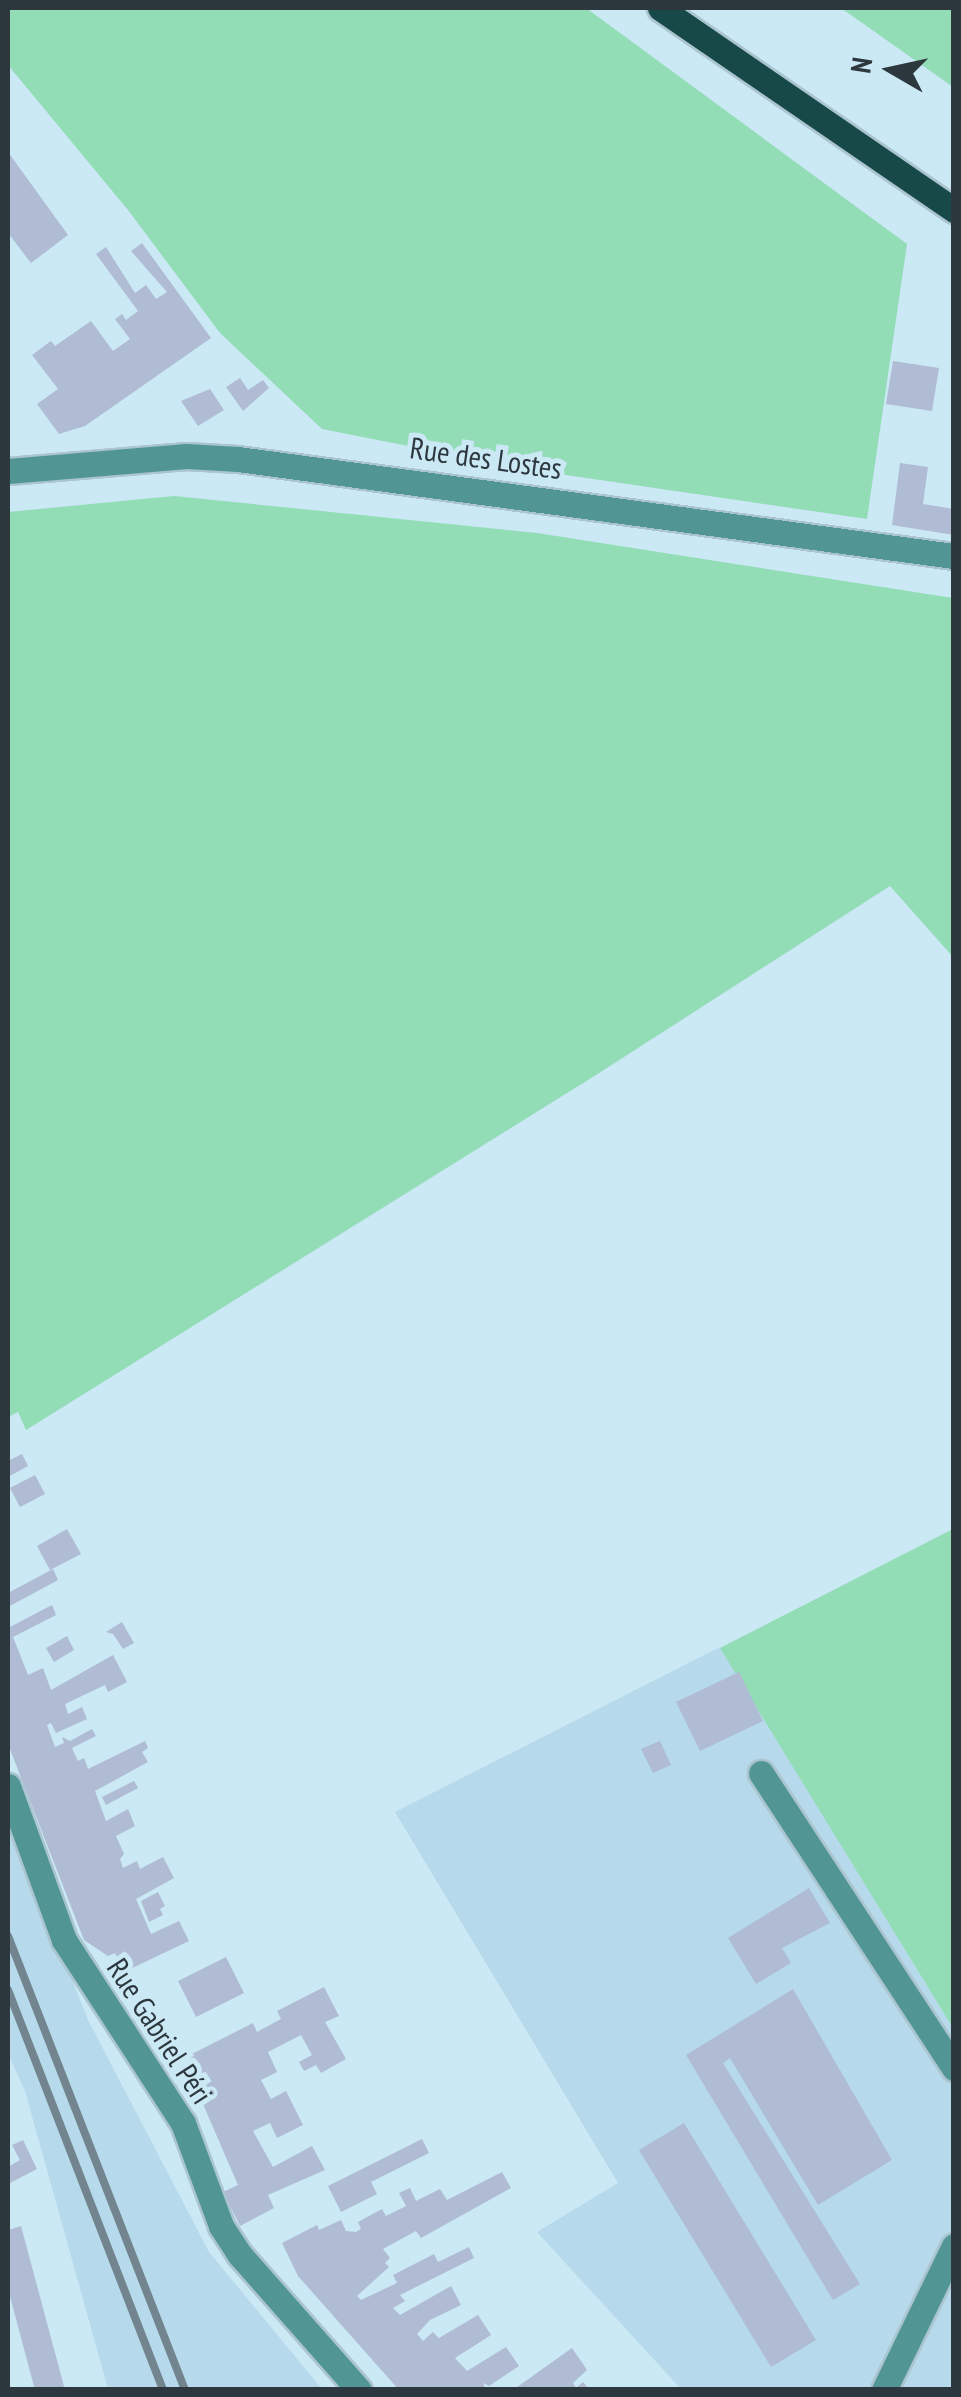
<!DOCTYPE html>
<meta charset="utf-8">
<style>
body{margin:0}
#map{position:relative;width:961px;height:2397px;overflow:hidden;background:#cbe8f5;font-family:"PT Sans Narrow",sans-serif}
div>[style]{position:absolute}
.built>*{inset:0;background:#b6daeb}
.green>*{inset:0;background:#92dcb6}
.building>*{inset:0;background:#afbcd3}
.roads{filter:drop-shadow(2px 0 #abc5d0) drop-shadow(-2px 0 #abc5d0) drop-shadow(0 2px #abc5d0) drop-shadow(0 -2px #abc5d0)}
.minor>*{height:25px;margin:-12.5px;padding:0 12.5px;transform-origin:12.5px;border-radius:12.5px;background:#519695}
.major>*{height:25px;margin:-12.5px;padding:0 12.5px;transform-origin:12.5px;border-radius:12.5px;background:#164948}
.rail>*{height:8px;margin:-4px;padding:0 4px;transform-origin:4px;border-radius:4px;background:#72848d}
span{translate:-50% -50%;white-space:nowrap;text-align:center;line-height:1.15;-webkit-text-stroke:10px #cbe8f5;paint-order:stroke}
.street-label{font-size:30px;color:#2d383e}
.frame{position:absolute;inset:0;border:10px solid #2d383e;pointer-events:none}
.north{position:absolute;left:841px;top:20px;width:100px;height:100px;-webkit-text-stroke:8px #cbe8f5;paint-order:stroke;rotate:279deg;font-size:28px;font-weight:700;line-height:40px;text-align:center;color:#2d383e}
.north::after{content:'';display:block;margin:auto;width:35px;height:45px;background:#2d383e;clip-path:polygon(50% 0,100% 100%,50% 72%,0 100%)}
</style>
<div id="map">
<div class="built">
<i style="clip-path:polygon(720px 1647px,953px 2028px,953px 2389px,681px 2389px,537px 2232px,618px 2183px,395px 1812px)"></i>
<i style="clip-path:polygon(8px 1817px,88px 2020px,209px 2252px,322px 2389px,108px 2389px,25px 2091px,8px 2054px)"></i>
</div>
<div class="green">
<i style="clip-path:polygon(8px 8px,586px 8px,907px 244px,867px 519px,525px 469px,322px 429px,220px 333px,128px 210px,8px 65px)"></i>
<i style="clip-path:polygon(841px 8px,953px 8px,953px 87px)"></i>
<i style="clip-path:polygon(174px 496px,537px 533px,953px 598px,953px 957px,890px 886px,596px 1075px,26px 1430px,18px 1412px,8px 1417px,8px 512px)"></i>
<i style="clip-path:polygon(953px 1529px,953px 2028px,720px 1648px)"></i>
</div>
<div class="building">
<i style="clip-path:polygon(8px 152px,68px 235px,31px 263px,8px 233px)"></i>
<i style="clip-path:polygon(142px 243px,211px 338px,85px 426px,59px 434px,37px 404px,58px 389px,32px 355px,51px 341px,55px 346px,91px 321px,113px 351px,130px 339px,115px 319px,122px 314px,126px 320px,138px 311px,96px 254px,106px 247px,135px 293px,146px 285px,156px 299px,167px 292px,131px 251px)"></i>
<i style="clip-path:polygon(893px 361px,939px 368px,932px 411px,886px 404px)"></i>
<i style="clip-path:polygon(240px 378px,248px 390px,263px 380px,269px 388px,243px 411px,226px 387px)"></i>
<i style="clip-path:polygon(210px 389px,224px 410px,198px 426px,181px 401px)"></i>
<i style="clip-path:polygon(900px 463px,928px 467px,923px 504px,954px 509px,954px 535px,892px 525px)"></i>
<i style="clip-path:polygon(22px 1454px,28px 1466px,8px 1477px,8px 1461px)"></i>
<i style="clip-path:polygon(35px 1475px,45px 1494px,20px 1507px,10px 1488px)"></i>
<i style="clip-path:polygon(67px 1529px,81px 1554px,50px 1570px,37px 1546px)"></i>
<i style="clip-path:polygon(53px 1569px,58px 1580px,8px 1607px,8px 1593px)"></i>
<i style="clip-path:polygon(52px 1605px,56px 1615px,13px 1637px,28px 1675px,43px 1668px,51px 1690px,113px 1655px,127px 1682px,108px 1692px,105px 1685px,65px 1704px,68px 1714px,82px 1707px,87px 1719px,56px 1733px,51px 1723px,47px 1725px,55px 1747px,64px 1743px,62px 1737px,70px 1741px,92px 1729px,96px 1736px,72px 1748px,78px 1761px,84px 1758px,88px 1769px,145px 1741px,148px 1748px,142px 1752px,148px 1762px,95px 1791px,106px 1821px,128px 1809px,135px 1826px,116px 1836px,124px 1854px,120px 1859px,123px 1868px,137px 1861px,140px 1869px,163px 1857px,174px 1878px,136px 1899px,151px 1934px,179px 1921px,189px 1941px,124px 1972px,115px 1953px,108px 1956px,84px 1940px,8px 1744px,8px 1628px)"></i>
<i style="clip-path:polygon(122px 1622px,134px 1643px,123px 1649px,113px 1634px,106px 1632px)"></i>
<i style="clip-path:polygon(67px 1636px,74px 1650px,54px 1662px,46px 1648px)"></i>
<i style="clip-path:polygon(739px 1672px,763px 1721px,700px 1751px,676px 1702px)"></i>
<i style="clip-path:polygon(660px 1741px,671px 1765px,653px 1773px,641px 1749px)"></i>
<i style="clip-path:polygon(134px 1781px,138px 1788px,106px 1805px,102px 1797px)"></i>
<i style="clip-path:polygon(809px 1888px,830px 1923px,782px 1948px,791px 1963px,756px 1984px,728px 1938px)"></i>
<i style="clip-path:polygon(158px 1892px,165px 1906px,160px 1909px,163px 1915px,149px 1922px,141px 1901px)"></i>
<i style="clip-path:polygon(226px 1957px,244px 1993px,196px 2017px,178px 1981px)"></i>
<i style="clip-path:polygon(324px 1987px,339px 2016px,325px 2022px,346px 2059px,321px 2073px,316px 2065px,304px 2071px,299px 2062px,312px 2055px,301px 2035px,268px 2052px,277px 2072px,261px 2080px,271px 2099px,286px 2091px,303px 2125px,277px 2138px,270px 2123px,253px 2131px,273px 2167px,312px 2146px,325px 2170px,268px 2195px,274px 2208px,240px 2226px,223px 2192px,238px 2185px,196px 2088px,204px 2084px,190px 2055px,253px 2023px,257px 2032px,281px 2019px,277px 2011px)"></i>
<i style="clip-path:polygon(793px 1989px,892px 2160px,818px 2205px,730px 2058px,723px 2063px,860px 2284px,833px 2300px,686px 2055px)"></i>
<i style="clip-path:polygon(684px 2123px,816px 2340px,771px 2367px,639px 2150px)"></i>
<i style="clip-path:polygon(422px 2139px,429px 2153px,371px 2182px,377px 2194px,341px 2212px,328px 2186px)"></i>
<i style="clip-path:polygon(23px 2140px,37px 2169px,8px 2184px,8px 2167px,20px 2160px,12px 2145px)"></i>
<i style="clip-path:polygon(502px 2172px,511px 2188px,421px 2238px,416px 2231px,383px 2249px,390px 2258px,385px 2263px,389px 2267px,357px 2296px,361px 2300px,397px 2283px,393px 2275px,434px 2254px,438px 2262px,469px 2247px,474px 2258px,400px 2295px,405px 2301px,393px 2308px,400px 2315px,451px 2286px,461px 2305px,430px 2320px,417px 2334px,423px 2341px,433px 2332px,439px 2338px,478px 2315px,491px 2335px,455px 2358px,467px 2371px,506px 2347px,519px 2366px,489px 2386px,484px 2383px,484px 2390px,399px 2390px,298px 2276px,282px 2243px,317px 2225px,319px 2230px,341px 2220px,346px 2231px,356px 2232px,361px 2229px,358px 2222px,382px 2209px,386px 2216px,406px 2206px,399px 2193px,410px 2188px,416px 2201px,440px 2189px,447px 2200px)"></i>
<i style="clip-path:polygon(21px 2226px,65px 2390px,35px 2390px,8px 2289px,8px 2230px)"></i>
<i style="clip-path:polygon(572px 2348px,587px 2370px,573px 2383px,576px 2388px,583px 2382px,590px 2390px,513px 2390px)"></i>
</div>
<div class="roads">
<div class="minor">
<i style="left:8px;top:471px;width:179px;rotate:-4.8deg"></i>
<i style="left:186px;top:456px;width:52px;rotate:3.3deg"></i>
<i style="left:238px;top:459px;width:723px;rotate:7.72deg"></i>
<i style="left:761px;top:1773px;width:353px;rotate:56.8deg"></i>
<i style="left:8px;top:1786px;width:164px;rotate:70deg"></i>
<i style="left:64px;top:1940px;width:218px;rotate:57deg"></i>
<i style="left:183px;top:2123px;width:110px;rotate:69.7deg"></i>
<i style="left:221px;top:2226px;width:35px;rotate:57deg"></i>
<i style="left:240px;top:2255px;width:180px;rotate:48.6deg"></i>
<i style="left:884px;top:2390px;width:160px;rotate:-64.1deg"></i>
</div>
<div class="major">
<i style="left:660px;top:8px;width:357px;rotate:34.5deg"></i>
</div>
</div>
<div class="rail">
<i style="left:8px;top:1936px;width:487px;rotate:68.7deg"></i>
<i style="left:8px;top:1990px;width:429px;rotate:68.8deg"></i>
</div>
<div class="street-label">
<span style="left:486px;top:458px;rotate:8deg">Rue des Lostes</span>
<span style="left:160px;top:2031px;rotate:57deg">Rue Gabriel Péri</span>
</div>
<div class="frame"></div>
<div class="north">N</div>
</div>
